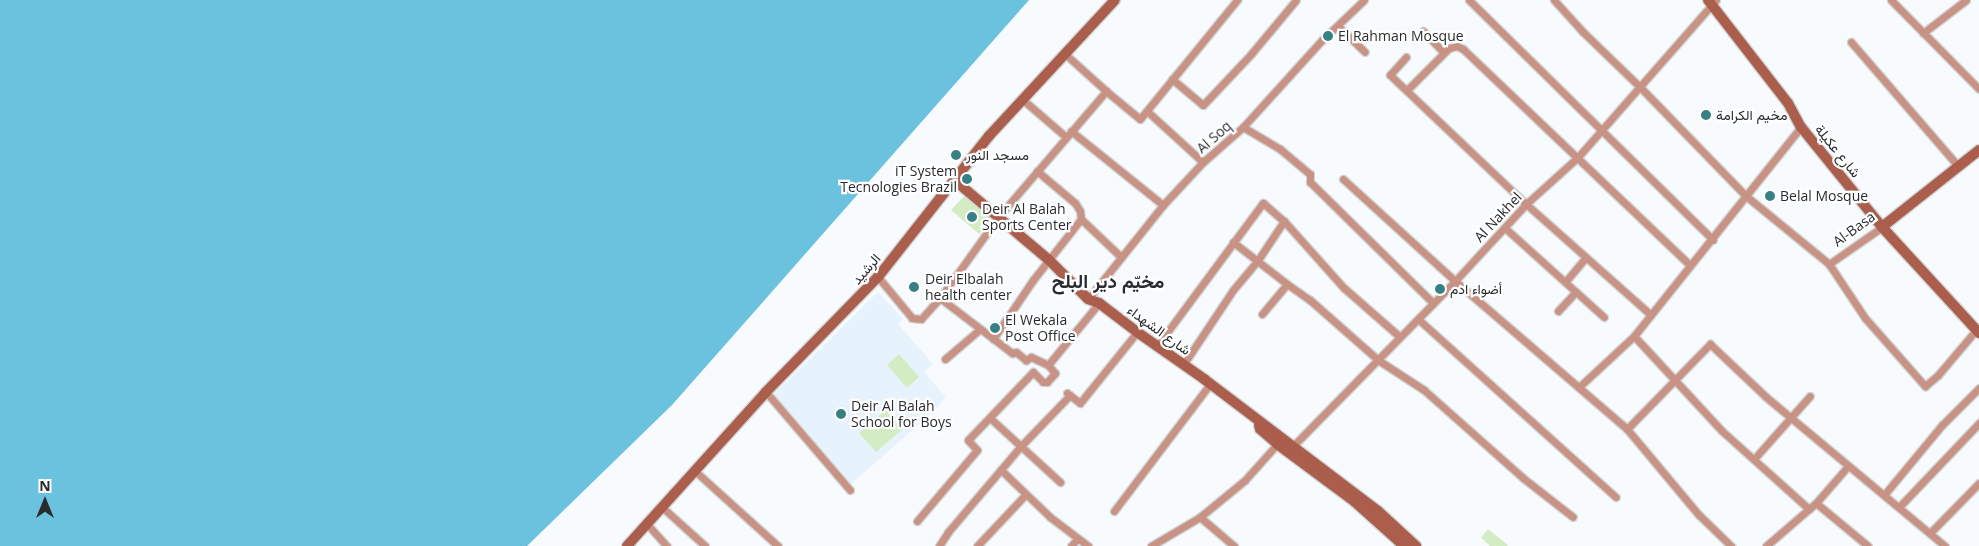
<!DOCTYPE html>
<meta charset="utf-8">
<style>
body{margin:0}
#map{position:relative;width:1979px;height:546px;overflow:hidden;background:#f7fbfe;font-family:"Open Sans",Vazirmatn,sans-serif}
div>[style]{position:absolute}
.built>*{inset:0;background:#e6f3fd}
.green>*{inset:0;background:#d4ecc3}
.water>*{inset:0;background:#6bc2de}
.roads{filter:drop-shadow(1px 0 #d2d6d9) drop-shadow(-1px 0 #d2d6d9) drop-shadow(0 1px #d2d6d9) drop-shadow(0 -1px #d2d6d9)}
.street>*{height:7px;margin:-3.5px;padding:0 3.5px;transform-origin:3.5px;border-radius:3.5px;background:#c89284}
.secondary>*{height:10px;margin:-5px;padding:0 5px;transform-origin:5px;border-radius:5px;background:#aa5e4b}
.dots>*{width:14px;height:14px;translate:-50% -50%;box-sizing:border-box;border:2px solid #fff;border-radius:50%}
span{translate:-50% -50%;white-space:nowrap;text-align:center;line-height:1.15;-webkit-text-stroke:4.5px #fff;paint-order:stroke}
.poi-label{font-size:14px;color:#292c2f}
.left{translate:0 -50%;text-align:left}
.right{translate:-100% -50%;text-align:right}
.street-label{font-size:14px;color:#292c2f}
.district-label{font-size:19px;color:#292c2f;font-weight:700}
.north{position:absolute;left:20px;top:476px;width:50px;height:50px;-webkit-text-stroke:4px #fff;paint-order:stroke;rotate:0deg;font-size:14px;font-weight:700;line-height:20px;text-align:center;color:#292c2f}
.north::after{content:'';display:block;margin:auto;width:18px;height:22px;background:#292c2f;clip-path:polygon(50% 0,100% 100%,50% 72%,0 100%)}
</style>
<div id="map">
<div class="built">
<i style="clip-path:polygon(878px 292px,903px 319px,898px 324px,933px 364px,924px 372px,946px 397px,935px 410px,850px 485px,771px 397px)"></i>
</div>
<div class="green">
<i style="clip-path:polygon(964px 196px,992px 219px,979px 234px,951px 210px)"></i>
<i style="clip-path:polygon(899px 354px,919px 377px,907px 388px,887px 365px)"></i>
<i style="clip-path:polygon(888px 408px,905px 427px,876px 452px,859px 433px)"></i>
<i style="clip-path:polygon(1488px 529px,1508px 545px,1507px 546px,1490px 546px,1481px 538px)"></i>
</div>
<div class="water">
<i style="clip-path:polygon(0 0,1029px 0,672px 405px,527px 546px,0 546px)"></i>
</div>
<div class="roads">
<div class="street">
<i style="left:1469px;top:0;width:342px;rotate:44.5deg"></i>
<i style="left:1554px;top:0;width:43px;rotate:47.8deg"></i>
<i style="left:1583px;top:32px;width:78px;rotate:44deg"></i>
<i style="left:1639px;top:86px;width:153px;rotate:45.8deg"></i>
<i style="left:1746px;top:196px;width:107px;rotate:39.3deg"></i>
<i style="left:1829px;top:264px;width:65px;rotate:-34.9deg"></i>
<i style="left:1891px;top:0;width:125px;rotate:45.3deg"></i>
<i style="left:1338px;top:26px;width:37px;rotate:44deg"></i>
<i style="left:1423px;top:31px;width:30px;rotate:46deg"></i>
<i style="left:1923px;top:33px;width:54px;rotate:-37.5deg"></i>
<i style="left:1851px;top:42px;width:165px;rotate:49.2deg"></i>
<i style="left:1064px;top:53px;width:57px;rotate:42.1deg"></i>
<i style="left:1106px;top:91px;width:44px;rotate:39.5deg"></i>
<i style="left:1140px;top:119px;width:154px;rotate:-50.8deg"></i>
<i style="left:1406px;top:57px;width:24px;rotate:132deg"></i>
<i style="left:1390px;top:75px;width:187px;rotate:43.5deg"></i>
<i style="left:1526px;top:204px;width:167px;rotate:41.6deg"></i>
<i style="left:1172px;top:79px;width:40px;rotate:40deg"></i>
<i style="left:1203px;top:105px;width:70px;rotate:-46.7deg"></i>
<i style="left:1251px;top:54px;width:70px;rotate:-50.2deg"></i>
<i style="left:1407px;top:90px;width:59px;rotate:-45deg"></i>
<i style="left:1449px;top:48px;width:8px;rotate:-14deg"></i>
<i style="left:1457px;top:46px;width:7px;rotate:27deg"></i>
<i style="left:1463px;top:49px;width:313px;rotate:43.6deg"></i>
<i style="left:1022px;top:99px;width:58px;rotate:40.8deg"></i>
<i style="left:1148px;top:112px;width:74px;rotate:42.3deg"></i>
<i style="left:1243px;top:127px;width:43px;rotate:30.7deg"></i>
<i style="left:1280px;top:149px;width:39px;rotate:40deg"></i>
<i style="left:1310px;top:174px;width:8px;rotate:90deg"></i>
<i style="left:1310px;top:182px;width:173px;rotate:44.5deg"></i>
<i style="left:1071px;top:131px;width:118px;rotate:38.8deg"></i>
<i style="left:1037px;top:171px;width:50px;rotate:40.1deg"></i>
<i style="left:1075px;top:203px;width:9px;rotate:58deg"></i>
<i style="left:1080px;top:211px;width:8px;rotate:83deg"></i>
<i style="left:1081px;top:219px;width:55px;rotate:43.5deg"></i>
<i style="left:1343px;top:179px;width:151px;rotate:42.3deg"></i>
<i style="left:1455px;top:281px;width:227px;rotate:40.7deg"></i>
<i style="left:1627px;top:429px;width:112px;rotate:50.1deg"></i>
<i style="left:1699px;top:515px;width:45px;rotate:44.1deg"></i>
<i style="left:1505px;top:228px;width:133px;rotate:42deg"></i>
<i style="left:1233px;top:242px;width:68px;rotate:37.9deg"></i>
<i style="left:1287px;top:284px;width:28px;rotate:35deg"></i>
<i style="left:1310px;top:300px;width:91px;rotate:41.4deg"></i>
<i style="left:1378px;top:360px;width:55px;rotate:33.1deg"></i>
<i style="left:1424px;top:390px;width:132px;rotate:41.6deg"></i>
<i style="left:1523px;top:478px;width:63px;rotate:38deg"></i>
<i style="left:1829px;top:264px;width:65px;rotate:56.3deg"></i>
<i style="left:1865px;top:318px;width:91px;rotate:48.6deg"></i>
<i style="left:1925px;top:386px;width:17px;rotate:-40deg"></i>
<i style="left:1938px;top:375px;width:59px;rotate:-49.8deg"></i>
<i style="left:878px;top:277px;width:53px;rotate:50.3deg"></i>
<i style="left:912px;top:318px;width:9px;rotate:6deg"></i>
<i style="left:921px;top:319px;width:28px;rotate:-48deg"></i>
<i style="left:940px;top:298px;width:101px;rotate:-54.3deg"></i>
<i style="left:999px;top:216px;width:165px;rotate:-49.4deg"></i>
<i style="left:1566px;top:281px;width:31px;rotate:-50deg"></i>
<i style="left:940px;top:298px;width:91px;rotate:37.4deg"></i>
<i style="left:1012px;top:353px;width:4px;rotate:-14deg"></i>
<i style="left:1016px;top:352px;width:13px;rotate:39deg"></i>
<i style="left:1026px;top:360px;width:6px;rotate:-31deg"></i>
<i style="left:1031px;top:357px;width:19px;rotate:25deg"></i>
<i style="left:1088px;top:299px;width:120px;rotate:-51.4deg"></i>
<i style="left:1163px;top:205px;width:59px;rotate:-47.1deg"></i>
<i style="left:1203px;top:162px;width:53px;rotate:-41.2deg"></i>
<i style="left:1243px;top:127px;width:118px;rotate:-47.8deg"></i>
<i style="left:1322px;top:40px;width:58px;rotate:-43.6deg"></i>
<i style="left:1558px;top:311px;width:26px;rotate:-47deg"></i>
<i style="left:1262px;top:314px;width:39px;rotate:-50deg"></i>
<i style="left:1418px;top:319px;width:266px;rotate:42deg"></i>
<i style="left:1634px;top:336px;width:129px;rotate:47.2deg"></i>
<i style="left:1722px;top:431px;width:117px;rotate:41.9deg"></i>
<i style="left:993px;top:339px;width:71px;rotate:-55.9deg"></i>
<i style="left:1033px;top:280px;width:78px;rotate:-51.8deg"></i>
<i style="left:1157px;top:346px;width:178px;rotate:-53.5deg"></i>
<i style="left:1263px;top:203px;width:28px;rotate:41deg"></i>
<i style="left:1284px;top:221px;width:90px;rotate:48.2deg"></i>
<i style="left:1344px;top:288px;width:74px;rotate:41.2deg"></i>
<i style="left:945px;top:359px;width:46px;rotate:-40.6deg"></i>
<i style="left:1183px;top:365px;width:90px;rotate:-56.3deg"></i>
<i style="left:1233px;top:290px;width:39px;rotate:-50deg"></i>
<i style="left:1258px;top:260px;width:47px;rotate:-56.3deg"></i>
<i style="left:1579px;top:387px;width:75px;rotate:-42.8deg"></i>
<i style="left:1634px;top:336px;width:268px;rotate:-51.4deg"></i>
<i style="left:766px;top:392px;width:129px;rotate:49.4deg"></i>
<i style="left:1067px;top:393px;width:16px;rotate:38deg"></i>
<i style="left:1080px;top:403px;width:91px;rotate:-51.2deg"></i>
<i style="left:990px;top:418px;width:95px;rotate:42.4deg"></i>
<i style="left:1627px;top:429px;width:119px;rotate:-45.7deg"></i>
<i style="left:1710px;top:344px;width:77px;rotate:43.4deg"></i>
<i style="left:1766px;top:397px;width:233px;rotate:39.8deg"></i>
<i style="left:1293px;top:446px;width:231px;rotate:-45.5deg"></i>
<i style="left:1455px;top:281px;width:105px;rotate:-47.3deg"></i>
<i style="left:1526px;top:204px;width:70px;rotate:-42.1deg"></i>
<i style="left:1578px;top:157px;width:209px;rotate:-48.7deg"></i>
<i style="left:1754px;top:459px;width:84px;rotate:-48.4deg"></i>
<i style="left:1001px;top:470px;width:68px;rotate:43.8deg"></i>
<i style="left:1050px;top:517px;width:48px;rotate:37.3deg"></i>
<i style="left:695px;top:471px;width:112px;rotate:42.1deg"></i>
<i style="left:1884px;top:495px;width:91px;rotate:-50.4deg"></i>
<i style="left:1942px;top:425px;width:52px;rotate:-45deg"></i>
<i style="left:1816px;top:503px;width:67px;rotate:39.6deg"></i>
<i style="left:1900px;top:506px;width:115px;rotate:-46.4deg"></i>
<i style="left:662px;top:507px;width:58px;rotate:42.2deg"></i>
<i style="left:1114px;top:511px;width:159px;rotate:-52.9deg"></i>
<i style="left:1200px;top:517px;width:45px;rotate:40.5deg"></i>
<i style="left:917px;top:521px;width:93px;rotate:-49.8deg"></i>
<i style="left:977px;top:450px;width:13px;rotate:-132deg"></i>
<i style="left:968px;top:440px;width:94px;rotate:-46.3deg"></i>
<i style="left:1033px;top:372px;width:14px;rotate:45deg"></i>
<i style="left:1043px;top:382px;width:4px"></i>
<i style="left:1047px;top:382px;width:12px;rotate:-48deg"></i>
<i style="left:1055px;top:373px;width:11px;rotate:-131deg"></i>
<i style="left:1048px;top:365px;width:80px;rotate:-50.6deg"></i>
<i style="left:647px;top:524px;width:30px;rotate:48deg"></i>
<i style="left:1930px;top:533px;width:70px;rotate:-45.6deg"></i>
<i style="left:939px;top:546px;width:17px;rotate:-57deg"></i>
<i style="left:948px;top:532px;width:111px;rotate:-49.7deg"></i>
<i style="left:1020px;top:447px;width:72px;rotate:-46.1deg"></i>
<i style="left:977px;top:546px;width:70px;rotate:-46.7deg"></i>
<i style="left:1071px;top:546px;width:9px;rotate:-49deg"></i>
<i style="left:1151px;top:546px;width:57px;rotate:-30.6deg"></i>
<i style="left:1200px;top:517px;width:58px;rotate:-39.4deg"></i>
<i style="left:1245px;top:480px;width:51px;rotate:-48.2deg"></i>
<i style="left:1766px;top:546px;width:66px;rotate:-40.7deg"></i>
<i style="left:1816px;top:503px;width:49px;rotate:-49.1deg"></i>
</div>
<div class="secondary">
<i style="left:1708px;top:0;width:130px;rotate:52.2deg"></i>
<i style="left:1788px;top:103px;width:27px;rotate:62deg"></i>
<i style="left:1801px;top:127px;width:129px;rotate:51deg"></i>
<i style="left:1882px;top:227px;width:144px;rotate:47.5deg"></i>
<i style="left:956px;top:178px;width:7px;rotate:63deg"></i>
<i style="left:959px;top:184px;width:118px;rotate:40.2deg"></i>
<i style="left:1049px;top:260px;width:55px;rotate:45deg"></i>
<i style="left:1088px;top:299px;width:12px;rotate:20deg"></i>
<i style="left:1099px;top:303px;width:48px;rotate:37.3deg"></i>
<i style="left:1137px;top:332px;width:82px;rotate:35deg"></i>
<i style="left:1204px;top:379px;width:218px;rotate:37.2deg"></i>
<i style="left:1378px;top:511px;width:52px;rotate:42.6deg"></i>
<i style="left:1882px;top:227px;width:124px;rotate:-38.4deg"></i>
<i style="left:1259px;top:425px;width:4px;rotate:76deg"></i>
<i style="left:1260px;top:429px;width:23px;rotate:41deg"></i>
<i style="left:1277px;top:444px;width:97px;rotate:36.6deg"></i>
<i style="left:1355px;top:502px;width:66px;rotate:41.9deg"></i>
<i style="left:627px;top:546px;width:207px;rotate:-47.9deg"></i>
<i style="left:766px;top:392px;width:161px;rotate:-45.8deg"></i>
<i style="left:878px;top:277px;width:179px;rotate:-51.8deg"></i>
<i style="left:989px;top:136px;width:185px;rotate:-47.2deg"></i>
</div>
</div>
<div class="dots">
<i style="left:1328px;top:36px;background:#378084"></i>
<i style="left:1706px;top:115px;background:#378084"></i>
<i style="left:956px;top:155px;background:#378084"></i>
<i style="left:967px;top:179px;background:#378084"></i>
<i style="left:1770px;top:196px;background:#378084"></i>
<i style="left:972px;top:217px;background:#378084"></i>
<i style="left:914px;top:287px;background:#378084"></i>
<i style="left:1440px;top:289px;background:#378084"></i>
<i style="left:995px;top:328px;background:#378084"></i>
<i style="left:841px;top:414px;background:#378084"></i>
</div>
<div class="poi-label">
<span class="left" style="left:1338px;top:36px">El Rahman Mosque</span>
<span class="left" style="left:1716px;top:115px">مخيم الكرامة</span>
<span class="left" style="left:966px;top:155px">مسجد النور</span>
<span class="right" style="left:957px;top:179px">iT System<br>Tecnologies Brazil</span>
<span class="left" style="left:1780px;top:196px">Belal Mosque</span>
<span class="left" style="left:982px;top:217px">Deir Al Balah<br>Sports Center</span>
<span class="left" style="left:925px;top:287px">Deir Elbalah<br>health center</span>
<span class="left" style="left:1450px;top:289px">أضواء ادم</span>
<span class="left" style="left:1005px;top:328px">El Wekala<br>Post Office</span>
<span class="left" style="left:851px;top:414px">Deir Al Balah<br>School for Boys</span>
</div>
<div class="street-label">
<span style="left:1214px;top:137px;rotate:-41deg">Al Soq</span>
<span style="left:1838px;top:151px;rotate:51deg">شارع عكيلة</span>
<span style="left:1498px;top:217px;rotate:-47deg">Al Nakhel</span>
<span style="left:1854px;top:229px;rotate:-36deg">Al-Basa</span>
<span style="left:866px;top:269px;rotate:-49deg">الرشيد</span>
<span style="left:1159px;top:330px;rotate:36deg">شارع الشهداء</span>
</div>
<div class="district-label">
<span style="left:1108px;top:282px">مخيّم دير البلح</span>
</div>
<div class="north">N</div>
</div>
